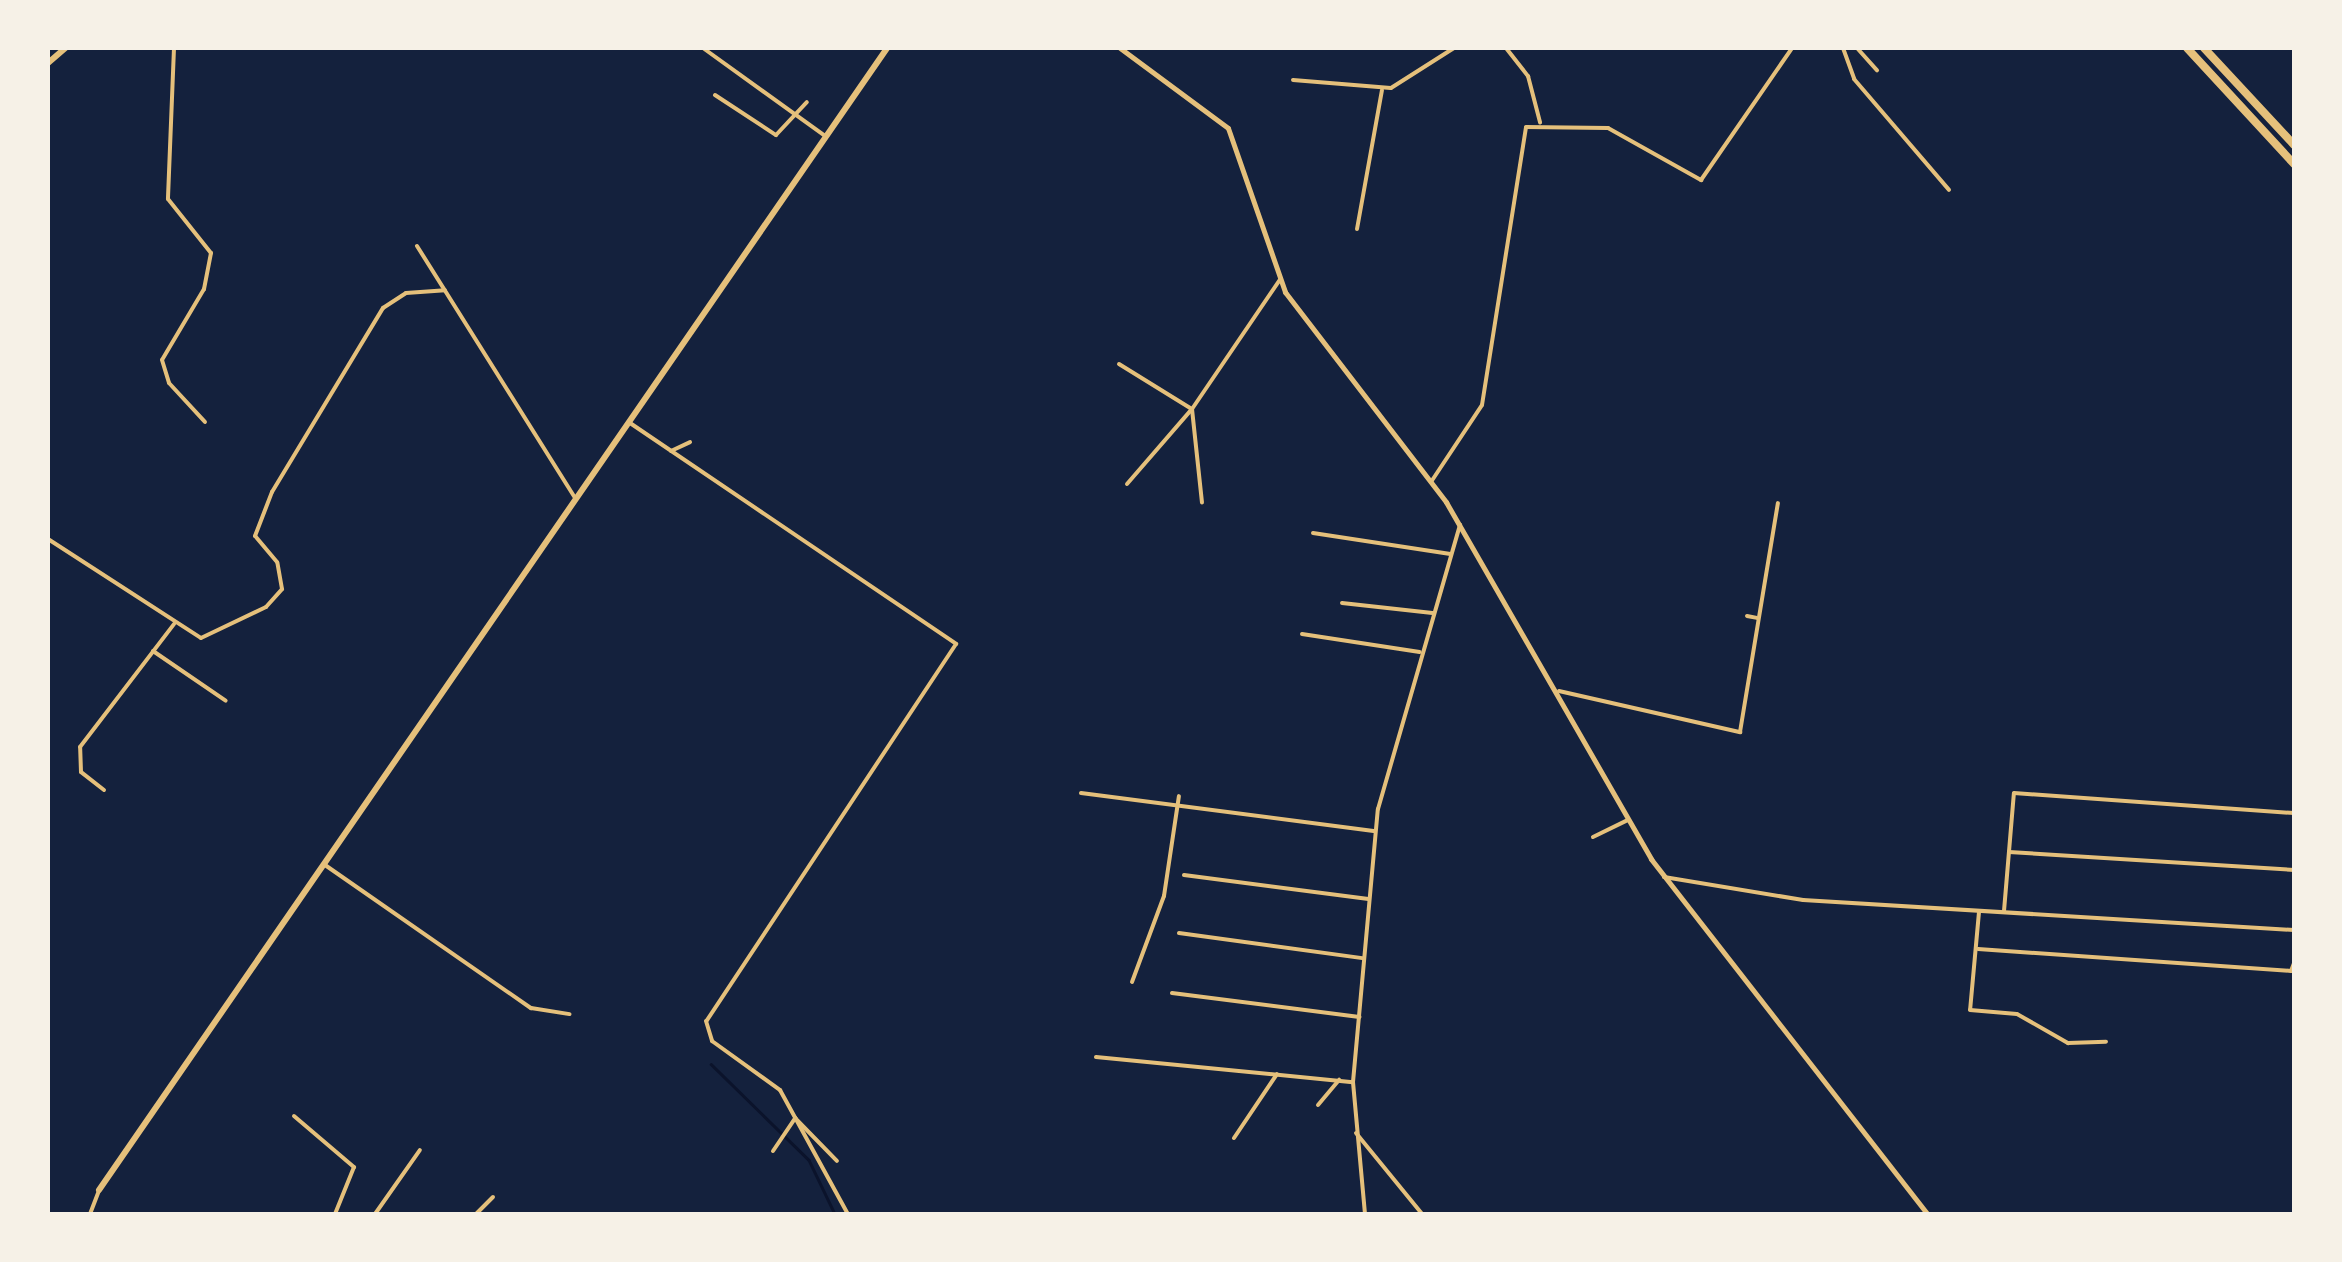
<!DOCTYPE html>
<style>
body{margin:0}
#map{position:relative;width:2342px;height:1262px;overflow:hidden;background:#14213d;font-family:Bitter,serif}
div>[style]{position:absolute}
.stream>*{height:2.5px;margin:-1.25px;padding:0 1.25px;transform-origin:1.25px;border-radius:1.25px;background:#0b132b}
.minor>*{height:4px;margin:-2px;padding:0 2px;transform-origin:2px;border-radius:2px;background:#e5c07b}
.tertiary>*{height:5px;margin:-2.5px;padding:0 2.5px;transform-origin:2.5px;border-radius:2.5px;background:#e5c07b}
.secondary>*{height:6px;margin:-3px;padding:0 3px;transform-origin:3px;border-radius:3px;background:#e5c07b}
.trunk>*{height:8px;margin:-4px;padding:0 4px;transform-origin:4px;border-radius:4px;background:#e5c07b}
span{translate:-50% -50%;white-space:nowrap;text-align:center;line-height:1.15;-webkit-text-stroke:8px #f6f1e7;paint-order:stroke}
.frame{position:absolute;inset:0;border:50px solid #f6f1e7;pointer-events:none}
</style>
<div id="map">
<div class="stream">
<i style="left:711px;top:1064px;width:137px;rotate:44.4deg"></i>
<i style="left:809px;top:1160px;width:60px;rotate:64.3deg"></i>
</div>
<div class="minor">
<i style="left:174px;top:48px;width:151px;rotate:92.3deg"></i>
<i style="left:168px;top:199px;width:69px;rotate:51.5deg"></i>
<i style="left:211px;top:253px;width:37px;rotate:101deg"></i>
<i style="left:204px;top:289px;width:82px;rotate:120.6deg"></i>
<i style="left:162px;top:360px;width:24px;rotate:73deg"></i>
<i style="left:169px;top:383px;width:53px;rotate:47.3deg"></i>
<i style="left:703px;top:48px;width:150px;rotate:35.8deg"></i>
<i style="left:1506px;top:48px;width:36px;rotate:52deg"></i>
<i style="left:1528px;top:76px;width:48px;rotate:75.4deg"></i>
<i style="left:1843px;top:48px;width:33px;rotate:70deg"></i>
<i style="left:1854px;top:79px;width:146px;rotate:49.4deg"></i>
<i style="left:1857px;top:48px;width:30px;rotate:48deg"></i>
<i style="left:1293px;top:80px;width:98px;rotate:4.7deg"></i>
<i style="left:1391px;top:88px;width:75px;rotate:-32.4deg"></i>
<i style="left:715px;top:95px;width:73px;rotate:33.3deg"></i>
<i style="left:776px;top:135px;width:45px;rotate:-46.8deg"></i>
<i style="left:1357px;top:229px;width:141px;rotate:-79.8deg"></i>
<i style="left:417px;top:246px;width:299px;rotate:57.9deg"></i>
<i style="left:1119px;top:364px;width:86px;rotate:31.7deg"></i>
<i style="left:1192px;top:409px;width:158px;rotate:-55.8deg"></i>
<i style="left:1192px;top:409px;width:94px;rotate:83.9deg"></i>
<i style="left:630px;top:423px;width:394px;rotate:34.1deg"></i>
<i style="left:956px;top:644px;width:452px;rotate:123.5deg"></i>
<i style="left:706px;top:1021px;width:21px;rotate:73deg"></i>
<i style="left:712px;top:1041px;width:84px;rotate:35.8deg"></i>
<i style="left:780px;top:1090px;width:141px;rotate:61.3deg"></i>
<i style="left:671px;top:451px;width:21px;rotate:-25deg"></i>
<i style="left:1431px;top:482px;width:92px;rotate:-56.5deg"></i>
<i style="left:1482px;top:405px;width:281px;rotate:-81deg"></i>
<i style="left:1526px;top:127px;width:82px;rotate:0.7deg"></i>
<i style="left:1608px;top:128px;width:107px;rotate:29.2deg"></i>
<i style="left:1701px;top:180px;width:160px;rotate:-55.4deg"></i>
<i style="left:1127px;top:484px;width:99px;rotate:-49.1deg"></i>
<i style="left:1313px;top:533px;width:139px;rotate:8.7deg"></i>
<i style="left:48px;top:539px;width:182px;rotate:32.9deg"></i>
<i style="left:201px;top:638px;width:72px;rotate:-25.5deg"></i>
<i style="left:266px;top:607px;width:24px;rotate:-48deg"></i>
<i style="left:282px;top:589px;width:27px;rotate:-100deg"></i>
<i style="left:277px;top:562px;width:34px;rotate:-130deg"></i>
<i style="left:255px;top:536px;width:47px;rotate:-68.9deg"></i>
<i style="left:272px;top:492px;width:215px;rotate:-58.9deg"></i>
<i style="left:383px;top:308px;width:27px;rotate:-33deg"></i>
<i style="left:406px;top:293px;width:39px;rotate:-4deg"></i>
<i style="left:1342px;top:603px;width:91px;rotate:6.3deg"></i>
<i style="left:1747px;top:616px;width:10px;rotate:11deg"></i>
<i style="left:1302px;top:634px;width:119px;rotate:8.7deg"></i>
<i style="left:153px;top:651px;width:88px;rotate:34.4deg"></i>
<i style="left:1559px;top:691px;width:186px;rotate:12.8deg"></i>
<i style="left:1740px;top:732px;width:232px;rotate:-80.6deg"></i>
<i style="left:104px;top:790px;width:29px;rotate:-142deg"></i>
<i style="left:81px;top:772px;width:25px;rotate:-92deg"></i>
<i style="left:80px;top:747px;width:155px;rotate:-52.6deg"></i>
<i style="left:1081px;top:793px;width:295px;rotate:7.4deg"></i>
<i style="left:1593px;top:837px;width:39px;rotate:-26deg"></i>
<i style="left:2009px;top:852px;width:286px;rotate:3.6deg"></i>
<i style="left:325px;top:865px;width:251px;rotate:34.8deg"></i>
<i style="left:531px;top:1008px;width:39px;rotate:9deg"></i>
<i style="left:1184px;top:875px;width:186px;rotate:7.4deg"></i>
<i style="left:1664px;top:877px;width:141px;rotate:9.4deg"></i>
<i style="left:1803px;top:900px;width:492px;rotate:3.5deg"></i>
<i style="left:2004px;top:911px;width:118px;rotate:-85.2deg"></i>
<i style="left:2014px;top:793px;width:281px;rotate:4.1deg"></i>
<i style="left:1979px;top:912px;width:98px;rotate:95.2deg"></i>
<i style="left:1970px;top:1010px;width:47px;rotate:4.9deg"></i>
<i style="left:2017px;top:1014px;width:59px;rotate:29.6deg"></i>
<i style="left:2068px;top:1043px;width:38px;rotate:-2deg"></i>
<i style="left:1179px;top:933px;width:185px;rotate:7.8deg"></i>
<i style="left:1978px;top:949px;width:314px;rotate:4deg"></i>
<i style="left:2291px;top:971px;width:9px;rotate:-69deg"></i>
<i style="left:1132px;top:982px;width:92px;rotate:-69.6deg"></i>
<i style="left:1164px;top:896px;width:101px;rotate:-81.5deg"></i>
<i style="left:1172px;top:993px;width:189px;rotate:7.3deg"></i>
<i style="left:1096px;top:1057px;width:258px;rotate:5.6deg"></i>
<i style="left:1318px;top:1105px;width:33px;rotate:-50deg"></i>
<i style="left:294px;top:1116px;width:79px;rotate:40.4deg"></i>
<i style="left:354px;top:1167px;width:51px;rotate:112deg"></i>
<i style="left:1356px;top:1133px;width:104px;rotate:50.8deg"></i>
<i style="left:1234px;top:1138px;width:77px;rotate:-56.1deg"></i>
<i style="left:773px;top:1151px;width:40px;rotate:-56deg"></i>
<i style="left:795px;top:1118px;width:60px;rotate:45.7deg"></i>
<i style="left:90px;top:1214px;width:26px;rotate:-69deg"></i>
<i style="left:375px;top:1214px;width:78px;rotate:-54.9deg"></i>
<i style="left:476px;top:1214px;width:24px;rotate:-45deg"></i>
<i style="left:1365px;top:1214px;width:133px;rotate:-95.2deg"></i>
<i style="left:1353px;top:1082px;width:274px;rotate:-84.8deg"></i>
<i style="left:1378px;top:809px;width:296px;rotate:-73.9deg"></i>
</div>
<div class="tertiary">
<i style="left:1120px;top:48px;width:134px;rotate:36.5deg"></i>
<i style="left:1228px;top:128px;width:174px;rotate:70.8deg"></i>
<i style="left:1285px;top:292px;width:265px;rotate:52.5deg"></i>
<i style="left:1446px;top:502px;width:412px;rotate:60.1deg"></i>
<i style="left:1651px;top:859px;width:450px;rotate:52.1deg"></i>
</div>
<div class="secondary">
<i style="left:48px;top:63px;width:23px;rotate:-41deg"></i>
<i style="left:99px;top:1190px;width:1387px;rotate:-55.39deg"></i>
</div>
<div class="trunk">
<i style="left:2187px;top:48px;width:158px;rotate:47.3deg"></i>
<i style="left:2204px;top:48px;width:132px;rotate:47.1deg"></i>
</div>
<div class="frame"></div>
</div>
